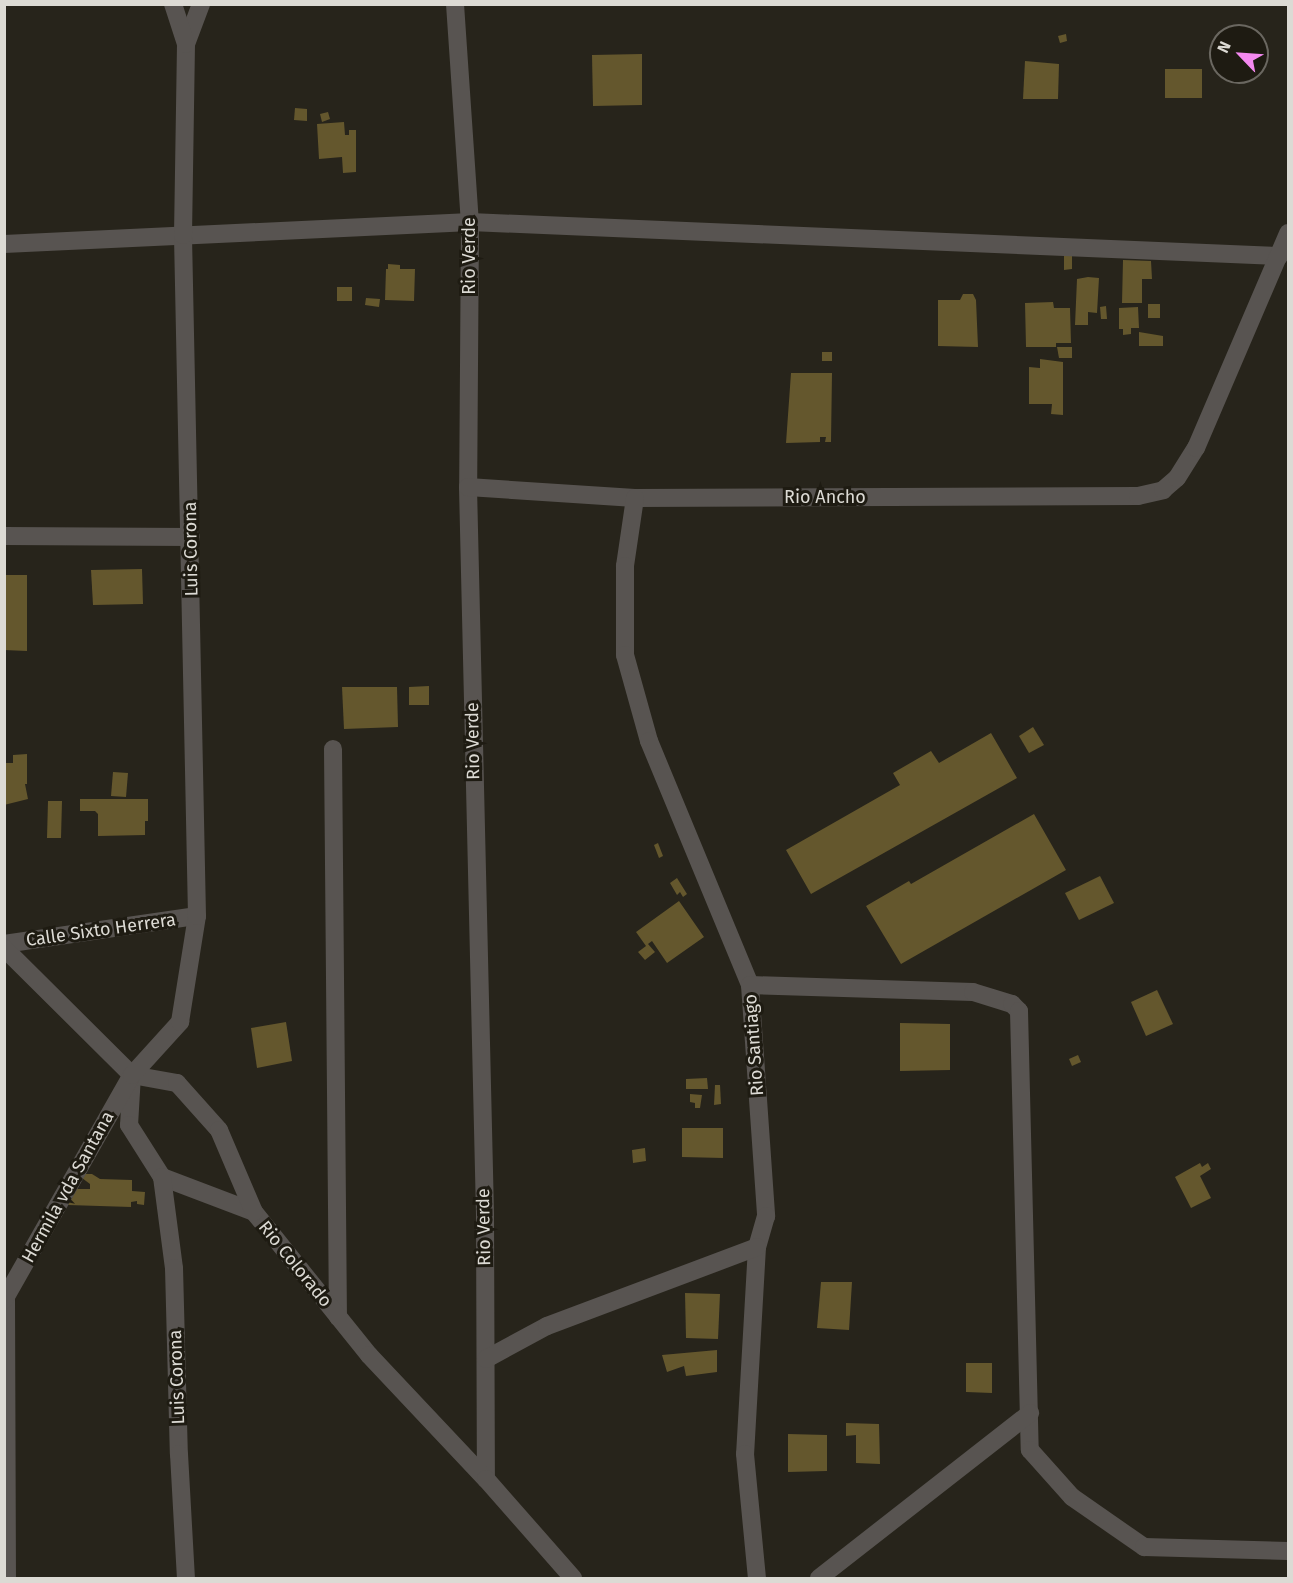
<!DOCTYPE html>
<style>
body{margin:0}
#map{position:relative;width:1293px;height:1583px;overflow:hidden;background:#27241b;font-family:"Fira Sans",sans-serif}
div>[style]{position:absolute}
.building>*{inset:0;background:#64572d}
.street>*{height:18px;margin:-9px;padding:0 9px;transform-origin:9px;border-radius:9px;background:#585451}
span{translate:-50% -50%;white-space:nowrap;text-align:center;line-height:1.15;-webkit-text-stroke:6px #1e1b12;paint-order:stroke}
.street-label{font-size:18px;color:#dcdad4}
.frame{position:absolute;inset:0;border:6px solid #dcdad4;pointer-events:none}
.north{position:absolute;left:1209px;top:24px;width:60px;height:60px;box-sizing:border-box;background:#1e1b12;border:2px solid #6a6760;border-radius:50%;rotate:295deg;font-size:16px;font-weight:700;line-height:24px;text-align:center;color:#dcdad4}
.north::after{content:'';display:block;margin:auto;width:21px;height:27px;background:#f489f0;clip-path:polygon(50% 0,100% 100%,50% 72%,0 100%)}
</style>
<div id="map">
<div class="building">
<i style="clip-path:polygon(1066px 34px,1067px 41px,1060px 43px,1058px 36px)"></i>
<i style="clip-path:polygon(642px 54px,642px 105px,593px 106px,592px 55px)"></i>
<i style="clip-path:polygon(1025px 61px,1059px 64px,1058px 99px,1023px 99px)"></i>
<i style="clip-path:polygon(1165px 69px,1202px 69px,1202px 98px,1165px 98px)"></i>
<i style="clip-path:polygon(295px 108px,307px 109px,307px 121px,294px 120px)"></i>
<i style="clip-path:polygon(328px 112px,330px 119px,322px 122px,320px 114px)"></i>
<i style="clip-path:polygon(344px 122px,345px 135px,349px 135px,349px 130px,356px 130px,356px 172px,343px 173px,342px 157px,319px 159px,317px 124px)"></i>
<i style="clip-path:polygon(1064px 252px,1072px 252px,1072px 269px,1064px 270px)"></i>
<i style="clip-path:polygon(1123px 260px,1151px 261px,1152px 279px,1142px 279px,1142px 303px,1122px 303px)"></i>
<i style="clip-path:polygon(388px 264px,400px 265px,400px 269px,415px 269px,414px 301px,385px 300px,386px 269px,388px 269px)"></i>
<i style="clip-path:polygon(1088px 277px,1099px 278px,1097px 313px,1088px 312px,1088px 325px,1075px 325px,1077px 279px)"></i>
<i style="clip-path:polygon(337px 287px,352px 287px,352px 301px,337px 301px)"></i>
<i style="clip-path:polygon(963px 294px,973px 294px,976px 300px,978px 347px,938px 346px,938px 300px,960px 300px)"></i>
<i style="clip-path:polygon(366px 298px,380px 299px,379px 307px,365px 305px)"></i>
<i style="clip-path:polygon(1053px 302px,1054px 308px,1070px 308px,1071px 343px,1056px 343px,1056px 347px,1026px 347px,1025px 303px)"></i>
<i style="clip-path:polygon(1148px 304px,1160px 304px,1160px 318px,1148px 318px)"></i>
<i style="clip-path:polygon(1106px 306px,1107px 319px,1101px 319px,1100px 307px)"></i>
<i style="clip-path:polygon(1138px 307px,1139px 328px,1131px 328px,1131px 334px,1123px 335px,1123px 329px,1119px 329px,1119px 308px)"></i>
<i style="clip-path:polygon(1139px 332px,1163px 336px,1163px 346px,1139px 346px)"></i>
<i style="clip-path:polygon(1057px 347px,1072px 347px,1072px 358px,1059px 358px)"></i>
<i style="clip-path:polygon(822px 352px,832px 352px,832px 361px,822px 361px)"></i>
<i style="clip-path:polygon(1040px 359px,1063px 362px,1063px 415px,1051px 414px,1052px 404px,1029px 404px,1029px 367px,1040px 368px)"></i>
<i style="clip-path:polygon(791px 373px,832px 373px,831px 442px,825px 442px,826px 437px,820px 437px,820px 442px,786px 443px)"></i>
<i style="clip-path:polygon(142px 569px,143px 604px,93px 605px,91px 570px)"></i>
<i style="clip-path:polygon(4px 575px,27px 575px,27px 651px,4px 650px)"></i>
<i style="clip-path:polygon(429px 686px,429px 705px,409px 705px,409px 687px)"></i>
<i style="clip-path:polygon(342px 687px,397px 687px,398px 727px,344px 729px)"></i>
<i style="clip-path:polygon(1033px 727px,1044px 745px,1029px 753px,1019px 736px)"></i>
<i style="clip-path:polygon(991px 733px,1017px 778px,811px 894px,786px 850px,900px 785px,893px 773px,931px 751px,939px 763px)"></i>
<i style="clip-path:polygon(27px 754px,27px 784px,25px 784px,28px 799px,4px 805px,4px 763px,13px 763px,13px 755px)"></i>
<i style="clip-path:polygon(113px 772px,128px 773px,126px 797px,111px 796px)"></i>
<i style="clip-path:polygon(80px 799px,148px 799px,148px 821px,145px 821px,145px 835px,98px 836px,98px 814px,95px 811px,80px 811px)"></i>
<i style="clip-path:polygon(48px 801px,62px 801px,61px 838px,47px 838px)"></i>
<i style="clip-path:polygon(1034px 814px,1066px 870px,901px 964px,866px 906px,909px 881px,911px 884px)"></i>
<i style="clip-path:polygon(658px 843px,663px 856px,659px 858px,654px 845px)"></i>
<i style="clip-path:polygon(1100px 876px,1114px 903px,1079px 920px,1065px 893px)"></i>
<i style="clip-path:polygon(677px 878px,687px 894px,683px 897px,680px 892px,677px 895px,670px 883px)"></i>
<i style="clip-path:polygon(679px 901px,704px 937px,667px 963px,652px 941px,648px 944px,655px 952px,645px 960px,638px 952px,646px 946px,636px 932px)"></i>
<i style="clip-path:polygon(1157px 990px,1173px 1024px,1146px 1036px,1131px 1002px)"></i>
<i style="clip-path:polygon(286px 1022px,292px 1061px,257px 1068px,251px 1028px)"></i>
<i style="clip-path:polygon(900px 1023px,950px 1024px,950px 1070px,900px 1071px)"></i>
<i style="clip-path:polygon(1078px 1055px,1081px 1062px,1072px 1066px,1069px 1059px)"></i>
<i style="clip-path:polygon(707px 1078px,708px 1089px,686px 1089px,686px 1079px)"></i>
<i style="clip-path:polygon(715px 1085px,720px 1085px,721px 1104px,714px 1105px)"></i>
<i style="clip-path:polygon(690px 1094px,702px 1095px,700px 1108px,695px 1108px,695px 1103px,690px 1102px)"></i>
<i style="clip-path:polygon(682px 1128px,723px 1128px,723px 1158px,682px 1157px)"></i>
<i style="clip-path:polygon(645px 1148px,646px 1161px,633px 1163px,632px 1150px)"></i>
<i style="clip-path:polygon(1200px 1163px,1202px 1167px,1208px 1163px,1211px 1169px,1200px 1176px,1211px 1198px,1191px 1208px,1175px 1177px)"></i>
<i style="clip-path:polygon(85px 1174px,92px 1174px,100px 1179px,132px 1180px,132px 1191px,145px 1192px,144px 1205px,137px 1204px,137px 1201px,131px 1202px,131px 1207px,68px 1205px,77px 1189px,90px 1189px,90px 1184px,82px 1178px)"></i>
<i style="clip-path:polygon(821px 1282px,852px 1282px,849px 1330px,817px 1328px)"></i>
<i style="clip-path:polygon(685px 1293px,720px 1294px,718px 1339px,686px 1338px)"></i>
<i style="clip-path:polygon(717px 1350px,717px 1372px,686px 1376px,684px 1366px,667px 1372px,662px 1355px)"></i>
<i style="clip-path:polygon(966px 1363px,992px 1363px,992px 1393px,966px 1392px)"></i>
<i style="clip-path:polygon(846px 1423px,879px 1424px,880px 1464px,856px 1463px,856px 1435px,846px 1436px)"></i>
<i style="clip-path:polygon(788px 1434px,827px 1435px,827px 1471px,788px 1472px)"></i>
</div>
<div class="street">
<i style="left:455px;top:4px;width:219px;rotate:86.1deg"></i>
<i style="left:470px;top:222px;width:265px;rotate:90.4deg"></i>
<i style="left:468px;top:487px;width:728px;rotate:88.66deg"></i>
<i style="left:485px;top:1215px;width:264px;rotate:89.8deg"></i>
<i style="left:186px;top:44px;width:43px;rotate:-69.4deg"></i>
<i style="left:4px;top:244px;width:467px;rotate:-2.7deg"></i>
<i style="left:470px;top:222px;width:810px;rotate:2.41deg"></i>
<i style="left:468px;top:487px;width:167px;rotate:3.8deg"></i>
<i style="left:635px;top:498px;width:503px;rotate:-0.23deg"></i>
<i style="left:1138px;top:496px;width:26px;rotate:-13deg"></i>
<i style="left:1163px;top:490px;width:18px;rotate:-41deg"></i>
<i style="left:1177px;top:478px;width:36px;rotate:-58deg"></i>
<i style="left:1196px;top:448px;width:234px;rotate:-66.8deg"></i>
<i style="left:635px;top:498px;width:69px;rotate:98.4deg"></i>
<i style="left:625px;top:566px;width:89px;rotate:90deg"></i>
<i style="left:625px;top:655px;width:89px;rotate:74.4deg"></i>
<i style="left:649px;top:741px;width:264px;rotate:67.5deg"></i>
<i style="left:750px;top:985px;width:232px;rotate:86deg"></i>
<i style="left:766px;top:1216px;width:32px;rotate:106deg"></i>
<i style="left:757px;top:1247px;width:207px;rotate:93.3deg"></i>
<i style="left:745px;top:1454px;width:125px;rotate:84.5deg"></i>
<i style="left:4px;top:536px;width:187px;rotate:0.3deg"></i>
<i style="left:333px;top:749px;width:568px;rotate:89.5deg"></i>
<i style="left:4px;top:944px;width:195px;rotate:-8.3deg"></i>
<i style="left:4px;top:948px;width:180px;rotate:44.8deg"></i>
<i style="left:132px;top:1075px;width:50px;rotate:93.4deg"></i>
<i style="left:129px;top:1125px;width:62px;rotate:57.6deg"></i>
<i style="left:162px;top:1177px;width:98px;rotate:20.8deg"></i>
<i style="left:254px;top:1212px;width:184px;rotate:51.2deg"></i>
<i style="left:369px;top:1355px;width:170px;rotate:46.7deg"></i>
<i style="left:486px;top:1479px;width:132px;rotate:48.7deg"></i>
<i style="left:750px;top:985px;width:223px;rotate:1.8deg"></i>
<i style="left:973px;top:992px;width:41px;rotate:17.1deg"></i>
<i style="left:1012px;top:1004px;width:10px;rotate:45deg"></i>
<i style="left:1019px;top:1011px;width:439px;rotate:88.6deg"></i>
<i style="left:1030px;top:1450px;width:63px;rotate:48.2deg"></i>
<i style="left:1072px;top:1497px;width:88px;rotate:34.8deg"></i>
<i style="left:1144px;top:1547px;width:144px;rotate:1.6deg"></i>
<i style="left:132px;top:1075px;width:46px;rotate:10.1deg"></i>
<i style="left:177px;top:1083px;width:63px;rotate:48.2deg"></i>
<i style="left:219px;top:1130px;width:89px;rotate:66.9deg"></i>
<i style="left:162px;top:1177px;width:92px;rotate:82.5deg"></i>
<i style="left:174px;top:1268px;width:186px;rotate:88.5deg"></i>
<i style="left:179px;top:1454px;width:124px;rotate:86.8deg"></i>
<i style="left:6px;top:1298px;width:280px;rotate:89.8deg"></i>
<i style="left:4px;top:1300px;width:259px;rotate:-60.4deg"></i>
<i style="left:132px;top:1075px;width:72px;rotate:-47.8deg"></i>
<i style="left:180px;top:1022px;width:107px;rotate:-80.9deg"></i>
<i style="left:197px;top:916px;width:681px;rotate:-91.18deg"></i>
<i style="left:183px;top:235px;width:191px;rotate:-89.1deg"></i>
<i style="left:186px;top:44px;width:42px;rotate:-108deg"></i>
<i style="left:486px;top:1359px;width:69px;rotate:-28.4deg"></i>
<i style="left:547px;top:1326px;width:224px;rotate:-20.6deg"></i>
<i style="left:819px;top:1578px;width:268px;rotate:-38deg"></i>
</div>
<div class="street-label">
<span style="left:469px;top:256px;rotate:-90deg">Rio Verde</span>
<span style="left:825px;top:497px">Rio Ancho</span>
<span style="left:191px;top:549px;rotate:-91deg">Luis Corona</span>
<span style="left:473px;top:741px;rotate:-91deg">Rio Verde</span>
<span style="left:101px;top:930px;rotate:-8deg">Calle Sixto Herrera</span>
<span style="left:754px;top:1045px;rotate:-94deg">Rio Santiago</span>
<span style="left:68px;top:1187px;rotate:-61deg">Hermila vda Santana</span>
<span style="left:484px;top:1227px;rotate:-91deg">Rio Verde</span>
<span style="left:295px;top:1264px;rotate:51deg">Rio Colorado</span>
<span style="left:177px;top:1377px;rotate:-92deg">Luis Corona</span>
</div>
<div class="frame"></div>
<div class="north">N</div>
</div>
